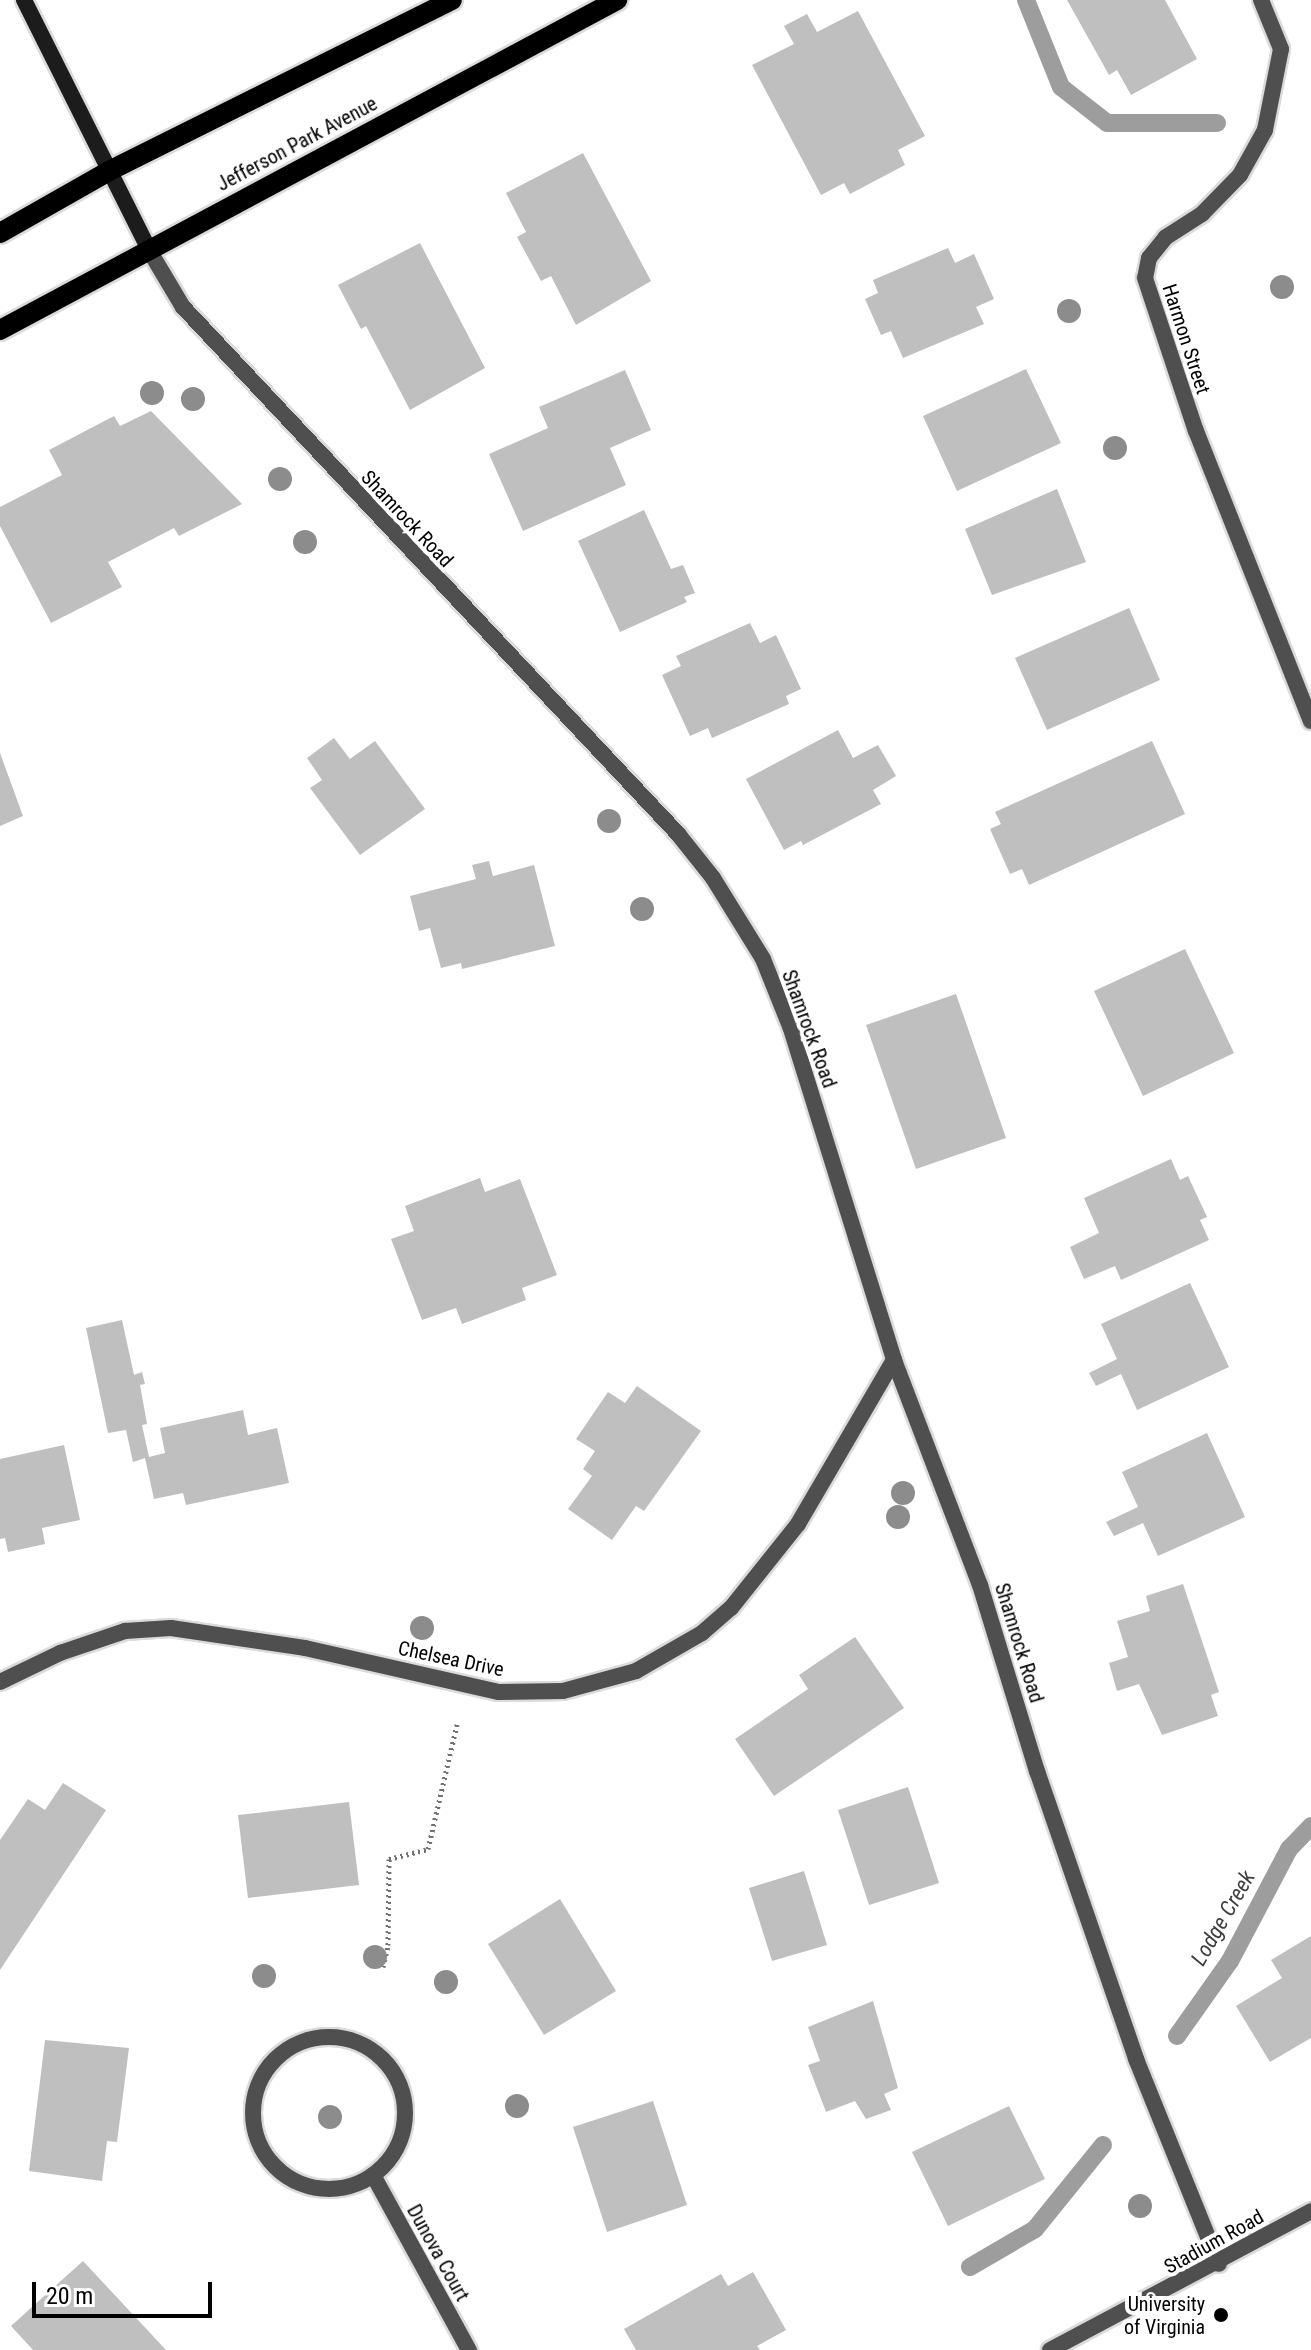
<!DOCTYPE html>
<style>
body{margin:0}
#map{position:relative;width:1311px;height:2350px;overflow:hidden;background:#fff;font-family:"Roboto Condensed",sans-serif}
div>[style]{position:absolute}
.stream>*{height:18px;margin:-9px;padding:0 9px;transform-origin:9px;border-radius:9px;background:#9d9d9d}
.building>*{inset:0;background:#bfbfbf}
.path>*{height:5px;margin-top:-2.5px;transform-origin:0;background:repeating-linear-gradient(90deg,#717171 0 2px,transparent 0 6px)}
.roads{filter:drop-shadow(2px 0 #dbdbdb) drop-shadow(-2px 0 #dbdbdb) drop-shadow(0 2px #dbdbdb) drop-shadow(0 -2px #dbdbdb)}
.street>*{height:16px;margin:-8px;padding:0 8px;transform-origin:8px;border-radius:8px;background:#4f4f4f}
.street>.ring{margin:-8px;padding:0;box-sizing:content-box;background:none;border:16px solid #4f4f4f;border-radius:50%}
.secondary>*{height:16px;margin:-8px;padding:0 8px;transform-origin:8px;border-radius:8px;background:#1c1c1c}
.primary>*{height:20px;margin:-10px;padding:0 10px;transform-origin:10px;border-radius:10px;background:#000}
.trees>*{width:24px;height:24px;margin:-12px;border-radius:50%;background:#8c8c8c}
.dots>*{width:22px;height:22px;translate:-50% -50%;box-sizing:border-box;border:4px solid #fff;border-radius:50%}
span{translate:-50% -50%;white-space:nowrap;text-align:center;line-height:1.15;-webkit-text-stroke:8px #fff;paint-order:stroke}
.street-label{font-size:20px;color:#000}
.poi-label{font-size:20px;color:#000}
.right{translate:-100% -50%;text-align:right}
.water-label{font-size:22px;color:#3e3e3e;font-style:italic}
.scale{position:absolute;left:32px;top:2282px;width:180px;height:36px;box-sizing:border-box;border:4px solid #000;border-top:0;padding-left:10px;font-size:24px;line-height:28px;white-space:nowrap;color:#000;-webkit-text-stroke:6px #fff;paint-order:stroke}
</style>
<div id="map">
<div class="stream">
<i style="left:1026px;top:0;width:94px;rotate:68.1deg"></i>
<i style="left:1061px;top:87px;width:58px;rotate:38deg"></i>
<i style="left:1107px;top:123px;width:110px"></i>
<i style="left:1177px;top:2036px;width:92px;rotate:-54.8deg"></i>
<i style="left:1230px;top:1961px;width:127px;rotate:-62.2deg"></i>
<i style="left:1289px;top:1849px;width:32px;rotate:-46deg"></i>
<i style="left:970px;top:2267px;width:75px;rotate:-30.3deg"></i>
<i style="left:1035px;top:2229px;width:108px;rotate:-51deg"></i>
</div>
<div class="building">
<i style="clip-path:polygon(1067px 0,1165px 0,1197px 59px,1131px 95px,1117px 70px,1109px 75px)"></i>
<i style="clip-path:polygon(858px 11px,925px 136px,898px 150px,905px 165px,850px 194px,844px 183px,821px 195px,752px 65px,794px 44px,784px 26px,807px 14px,817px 32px)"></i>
<i style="clip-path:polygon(583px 153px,651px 281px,576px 325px,551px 276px,541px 281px,517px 237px,526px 232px,506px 193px)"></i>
<i style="clip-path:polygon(420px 243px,485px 368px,410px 410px,366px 326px,361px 329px,338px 285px)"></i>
<i style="clip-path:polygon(948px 248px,955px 263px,974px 254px,994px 299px,976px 307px,984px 324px,903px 358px,891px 331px,881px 335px,865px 299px,878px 293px,873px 280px)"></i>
<i style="clip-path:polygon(1026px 369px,1061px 443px,957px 491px,923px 416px)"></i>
<i style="clip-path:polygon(625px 370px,651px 430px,610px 448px,626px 485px,523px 531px,489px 454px,548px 428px,539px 407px)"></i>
<i style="clip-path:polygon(151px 411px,242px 504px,179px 536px,174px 528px,108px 562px,122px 587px,51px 623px,0 526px,0 507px,62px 475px,49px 450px,114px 416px,120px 426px)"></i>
<i style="clip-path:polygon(1057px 489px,1086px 562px,992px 595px,965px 529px)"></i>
<i style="clip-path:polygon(644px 510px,671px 569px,683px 565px,695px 593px,684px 597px,687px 602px,620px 632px,578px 541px)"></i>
<i style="clip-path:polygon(1129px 608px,1160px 680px,1047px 730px,1015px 658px)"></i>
<i style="clip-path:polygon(750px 623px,760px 643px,776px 635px,801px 689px,786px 696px,789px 704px,712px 738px,708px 728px,690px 736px,662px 675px,681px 666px,676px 656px)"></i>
<i style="clip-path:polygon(838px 730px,853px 758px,878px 745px,896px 776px,873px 790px,881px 804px,803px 845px,801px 841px,784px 850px,746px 779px)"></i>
<i style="clip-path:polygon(334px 738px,350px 759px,375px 741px,425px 809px,360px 855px,310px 788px,322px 780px,307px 758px)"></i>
<i style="clip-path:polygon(1152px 741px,1185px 814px,1029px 885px,1022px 869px,1010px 874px,990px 829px,1001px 824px,995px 812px)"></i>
<i style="clip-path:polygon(0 753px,23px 816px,0 826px)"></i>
<i style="clip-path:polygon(489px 861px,493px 876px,534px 865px,555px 946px,462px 969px,461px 963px,441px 968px,430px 928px,419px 931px,410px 896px,476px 879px,472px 865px)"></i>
<i style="clip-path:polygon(1185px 949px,1234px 1053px,1143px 1096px,1094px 991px)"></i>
<i style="clip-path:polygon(956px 994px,1006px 1138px,916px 1169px,866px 1025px)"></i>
<i style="clip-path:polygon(1171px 1159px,1180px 1180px,1188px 1176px,1207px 1217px,1200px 1220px,1209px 1240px,1121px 1280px,1115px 1266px,1084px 1279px,1070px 1247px,1099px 1233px,1084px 1198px)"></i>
<i style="clip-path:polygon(480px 1178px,485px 1192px,520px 1179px,557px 1275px,522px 1288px,526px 1300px,462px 1324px,456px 1308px,422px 1320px,391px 1239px,414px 1231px,405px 1206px)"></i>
<i style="clip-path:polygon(1190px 1283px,1229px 1367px,1137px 1410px,1121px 1374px,1096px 1386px,1089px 1373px,1117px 1359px,1101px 1324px)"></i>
<i style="clip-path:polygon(122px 1320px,134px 1375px,142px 1372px,145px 1384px,140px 1385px,147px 1424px,142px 1425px,149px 1457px,165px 1453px,160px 1428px,243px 1410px,248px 1435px,277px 1428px,289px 1483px,186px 1505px,183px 1493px,154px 1499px,145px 1458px,133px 1462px,126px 1430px,108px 1433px,86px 1328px)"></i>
<i style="clip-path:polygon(637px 1386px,701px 1431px,644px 1511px,636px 1506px,612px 1540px,568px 1509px,592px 1476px,583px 1469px,595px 1451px,576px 1439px,608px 1392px,625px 1403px)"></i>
<i style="clip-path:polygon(1207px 1433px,1245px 1517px,1158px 1556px,1143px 1523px,1114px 1536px,1106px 1522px,1138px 1507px,1122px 1472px)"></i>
<i style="clip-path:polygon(64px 1445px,80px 1520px,42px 1528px,45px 1544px,8px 1552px,5px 1538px,0 1539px,0 1459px)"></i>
<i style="clip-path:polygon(1183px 1584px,1219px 1692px,1211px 1695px,1218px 1716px,1162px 1735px,1139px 1684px,1117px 1691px,1109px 1663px,1128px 1657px,1117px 1621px,1150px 1611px,1146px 1596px)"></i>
<i style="clip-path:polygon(855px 1637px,904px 1708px,774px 1796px,735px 1739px,808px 1689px,799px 1675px)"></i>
<i style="clip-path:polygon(63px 1783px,106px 1810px,0 1970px,0 1840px,28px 1799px,45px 1810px)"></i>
<i style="clip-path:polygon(908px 1787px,939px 1883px,869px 1905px,838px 1810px)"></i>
<i style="clip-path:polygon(349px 1802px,359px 1885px,248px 1898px,238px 1815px)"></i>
<i style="clip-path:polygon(804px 1871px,827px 1945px,772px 1961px,749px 1888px)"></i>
<i style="clip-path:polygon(560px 1899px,616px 1991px,544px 2035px,488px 1944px)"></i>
<i style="clip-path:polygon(1311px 1936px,1311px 2038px,1270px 2062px,1236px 2006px,1282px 1978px,1271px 1960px)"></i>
<i style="clip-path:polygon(873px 2001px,898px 2088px,884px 2094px,891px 2110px,866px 2119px,855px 2101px,826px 2112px,808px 2065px,820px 2061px,808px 2027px)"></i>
<i style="clip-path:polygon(45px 2040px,129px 2048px,117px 2142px,107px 2141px,102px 2181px,29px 2171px)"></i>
<i style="clip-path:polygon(653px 2101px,687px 2205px,607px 2232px,573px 2127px)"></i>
<i style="clip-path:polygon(1009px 2106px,1045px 2179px,948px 2226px,912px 2152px)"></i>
<i style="clip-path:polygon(83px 2261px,166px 2350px,33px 2350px,11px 2326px)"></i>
<i style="clip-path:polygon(753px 2272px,786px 2330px,757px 2346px,760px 2350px,636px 2350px,624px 2329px,721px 2274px,728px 2286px)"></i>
</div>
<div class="path">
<i style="left:383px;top:1967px;width:23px;rotate:-77deg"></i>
<i style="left:388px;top:1945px;width:86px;rotate:-89.3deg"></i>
<i style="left:389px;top:1859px;width:40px;rotate:-14.4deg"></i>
<i style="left:428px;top:1849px;width:128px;rotate:-76.9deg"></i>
</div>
<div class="roads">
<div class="street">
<i style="left:1261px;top:0;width:53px;rotate:67.8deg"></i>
<i style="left:1281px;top:49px;width:83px;rotate:101.2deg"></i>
<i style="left:1265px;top:130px;width:51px;rotate:119.1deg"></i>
<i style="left:1240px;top:175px;width:54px;rotate:134.3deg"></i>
<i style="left:1202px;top:214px;width:43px;rotate:147.4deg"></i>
<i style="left:1166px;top:237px;width:27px;rotate:129deg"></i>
<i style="left:1149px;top:258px;width:20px;rotate:101deg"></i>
<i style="left:1145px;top:278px;width:161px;rotate:71.6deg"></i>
<i style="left:1196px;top:431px;width:312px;rotate:68.4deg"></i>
<i style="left:149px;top:250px;width:66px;rotate:59.2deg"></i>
<i style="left:183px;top:307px;width:723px;rotate:46.79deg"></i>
<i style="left:678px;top:834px;width:56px;rotate:51.5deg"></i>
<i style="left:713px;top:878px;width:95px;rotate:58.3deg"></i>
<i style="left:763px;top:959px;width:75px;rotate:68.2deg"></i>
<i style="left:791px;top:1029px;width:347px;rotate:72.7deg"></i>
<i style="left:894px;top:1360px;width:241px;rotate:69.1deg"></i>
<i style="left:980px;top:1585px;width:195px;rotate:73deg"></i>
<i style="left:1037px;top:1771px;width:305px;rotate:71deg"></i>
<i style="left:1136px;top:2059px;width:221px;rotate:68deg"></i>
<i style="left:0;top:1682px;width:67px;rotate:-25.8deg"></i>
<i style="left:60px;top:1653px;width:69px;rotate:-18.7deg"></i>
<i style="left:125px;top:1631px;width:46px;rotate:-3.7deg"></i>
<i style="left:171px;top:1628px;width:135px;rotate:8.5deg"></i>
<i style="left:305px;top:1648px;width:199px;rotate:12.8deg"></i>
<i style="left:499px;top:1692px;width:64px;rotate:-0.9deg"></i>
<i style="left:563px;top:1691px;width:76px;rotate:-15.3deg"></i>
<i style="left:636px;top:1671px;width:76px;rotate:-29.9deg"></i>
<i style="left:702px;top:1633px;width:38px;rotate:-41deg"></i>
<i style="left:731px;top:1608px;width:107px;rotate:-51.4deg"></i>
<i style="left:798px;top:1524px;width:190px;rotate:-59.7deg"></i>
<i class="ring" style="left:253px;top:2037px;width:136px;height:136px"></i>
<i style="left:373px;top:2175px;width:200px;rotate:61.3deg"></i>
<i style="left:1050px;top:2350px;width:296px;rotate:-28deg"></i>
</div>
<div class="secondary">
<i style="left:24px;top:0;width:280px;rotate:63.4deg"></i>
</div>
<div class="primary">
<i style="left:0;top:233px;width:125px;rotate:-29.6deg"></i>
<i style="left:109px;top:171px;width:383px;rotate:-26.5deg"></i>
<i style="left:0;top:330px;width:700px;rotate:-28.14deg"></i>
</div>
</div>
<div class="trees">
<i style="left:1282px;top:287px"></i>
<i style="left:1069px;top:311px"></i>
<i style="left:152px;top:393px"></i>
<i style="left:193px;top:399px"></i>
<i style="left:1115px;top:448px"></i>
<i style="left:280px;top:479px"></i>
<i style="left:305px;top:542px"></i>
<i style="left:609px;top:821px"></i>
<i style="left:642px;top:909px"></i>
<i style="left:903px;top:1493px"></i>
<i style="left:898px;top:1517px"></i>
<i style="left:422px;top:1628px"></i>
<i style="left:375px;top:1957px"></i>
<i style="left:264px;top:1976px"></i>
<i style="left:446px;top:1982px"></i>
<i style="left:517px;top:2106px"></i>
<i style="left:330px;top:2117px"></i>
<i style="left:1140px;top:2206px"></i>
</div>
<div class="dots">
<i style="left:1221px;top:2315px;background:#000"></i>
</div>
<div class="street-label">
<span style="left:297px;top:144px;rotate:-28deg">Jefferson Park Avenue</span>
<span style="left:1186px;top:339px;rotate:72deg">Harmon Street</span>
<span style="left:407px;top:519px;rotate:47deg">Shamrock Road</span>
<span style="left:809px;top:1029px;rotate:70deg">Shamrock Road</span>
<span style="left:1019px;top:1643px;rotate:73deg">Shamrock Road</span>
<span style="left:451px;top:1659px;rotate:12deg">Chelsea Drive</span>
<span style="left:1214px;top:2242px;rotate:-29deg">Stadium Road</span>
<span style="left:438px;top:2253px;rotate:61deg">Dunova Court</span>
</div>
<div class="poi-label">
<span class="right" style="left:1205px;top:2316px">University<br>of Virginia</span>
</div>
<div class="water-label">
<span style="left:1223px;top:1918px;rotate:-60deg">Lodge Creek</span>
</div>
<div class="scale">20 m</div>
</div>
